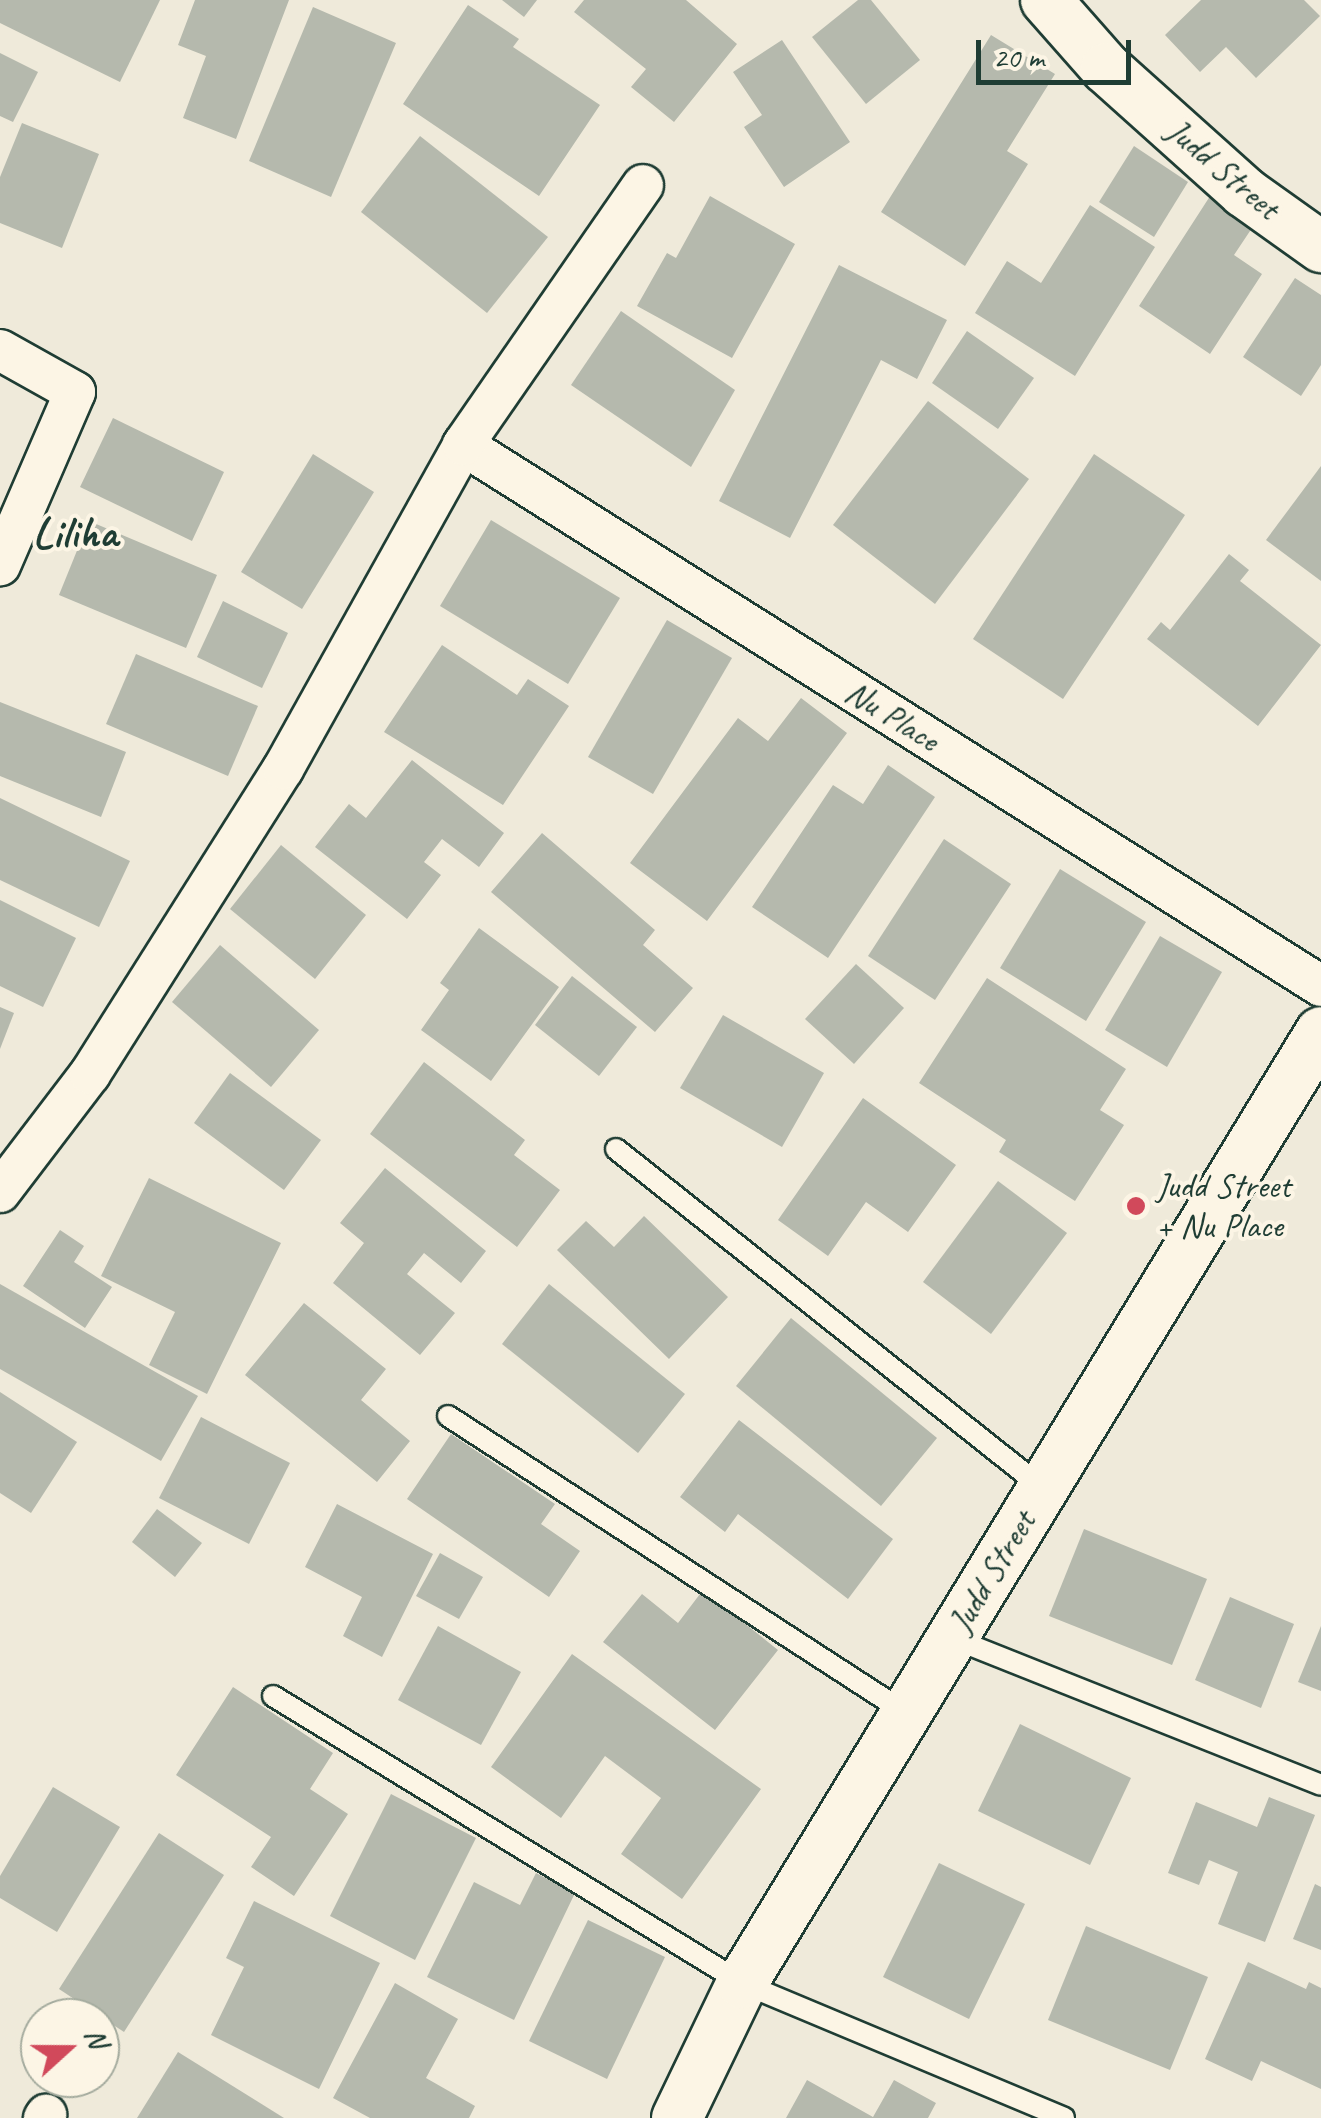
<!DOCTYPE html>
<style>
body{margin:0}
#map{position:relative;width:1321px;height:2118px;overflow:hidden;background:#efeada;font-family:Caveat,sans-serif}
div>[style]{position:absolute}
.building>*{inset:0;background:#b5b9ad}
.roads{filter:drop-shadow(2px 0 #1f3d34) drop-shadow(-2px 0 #1f3d34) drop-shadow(0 2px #1f3d34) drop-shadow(0 -2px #1f3d34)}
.service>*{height:20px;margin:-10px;padding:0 10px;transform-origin:10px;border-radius:10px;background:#fcf5e5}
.minor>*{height:40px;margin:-20px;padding:0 20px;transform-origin:20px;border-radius:20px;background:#fcf5e5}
.tertiary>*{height:50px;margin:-25px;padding:0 25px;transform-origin:25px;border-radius:25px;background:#fcf5e5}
.dots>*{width:28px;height:28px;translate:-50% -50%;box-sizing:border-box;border:5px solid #fcf5e5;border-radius:50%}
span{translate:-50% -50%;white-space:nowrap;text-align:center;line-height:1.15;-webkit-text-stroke:8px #fcf5e5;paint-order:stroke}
.street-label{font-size:35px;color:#1f3d34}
.poi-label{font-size:35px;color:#1f3d34}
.left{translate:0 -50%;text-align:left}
.district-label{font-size:45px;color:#1f3d34;font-weight:700}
.north{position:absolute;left:20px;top:1998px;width:100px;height:100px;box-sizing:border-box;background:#fcf5e5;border:2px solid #a4ab9e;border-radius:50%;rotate:69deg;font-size:28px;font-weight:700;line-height:40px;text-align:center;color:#1f3d34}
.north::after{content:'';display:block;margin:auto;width:35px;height:45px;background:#d1495b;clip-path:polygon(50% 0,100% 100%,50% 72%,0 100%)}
.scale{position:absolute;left:976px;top:40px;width:155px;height:45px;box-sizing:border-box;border:5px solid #1f3d34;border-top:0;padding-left:12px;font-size:30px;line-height:35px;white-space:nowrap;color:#1f3d34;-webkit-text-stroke:8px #fcf5e5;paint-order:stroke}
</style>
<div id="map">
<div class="building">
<i style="clip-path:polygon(0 0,160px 0,120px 82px,0 23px)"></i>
<i style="clip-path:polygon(195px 0,289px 0,236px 139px,183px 118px,206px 56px,178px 45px)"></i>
<i style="clip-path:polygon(502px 0,537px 0,524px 17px)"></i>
<i style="clip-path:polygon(584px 0,686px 0,737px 44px,674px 122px,631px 87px,646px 69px,574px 12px)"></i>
<i style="clip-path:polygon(858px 0,871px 0,920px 60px,866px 104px,812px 37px)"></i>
<i style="clip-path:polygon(1201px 0,1304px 0,1320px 16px,1256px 78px,1226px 47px,1200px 72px,1165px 35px)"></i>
<i style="clip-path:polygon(468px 5px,519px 39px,513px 47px,600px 105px,539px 196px,403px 104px)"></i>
<i style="clip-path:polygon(313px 7px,396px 43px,331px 197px,249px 161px)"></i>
<i style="clip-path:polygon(991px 35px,1055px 74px,1007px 151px,1028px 164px,965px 266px,881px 212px)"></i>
<i style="clip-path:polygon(782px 40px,850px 142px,784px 187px,744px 127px,762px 115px,733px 72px)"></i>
<i style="clip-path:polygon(0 53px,38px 72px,13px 122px,0 116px)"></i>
<i style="clip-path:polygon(22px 123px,99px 154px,62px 248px,0 223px,0 177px)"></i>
<i style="clip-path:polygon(420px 136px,548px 237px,487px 313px,361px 212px)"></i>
<i style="clip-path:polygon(1134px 146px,1188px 182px,1154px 237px,1099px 202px)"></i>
<i style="clip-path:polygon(1214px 190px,1258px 219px,1234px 255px,1262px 274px,1210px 354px,1139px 306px)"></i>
<i style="clip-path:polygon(710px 196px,795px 244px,732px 358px,637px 306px,667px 253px,676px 258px)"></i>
<i style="clip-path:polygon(1090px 205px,1155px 247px,1075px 376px,975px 313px,1007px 261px,1041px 283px)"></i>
<i style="clip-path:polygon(839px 265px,947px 320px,917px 379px,881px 360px,790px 538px,719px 501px)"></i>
<i style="clip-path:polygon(1295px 278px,1321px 295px,1321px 365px,1301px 396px,1243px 357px)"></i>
<i style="clip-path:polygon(621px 311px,735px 390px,691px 467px,571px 385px)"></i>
<i style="clip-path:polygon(967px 331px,1034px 378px,998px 429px,932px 383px)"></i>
<i style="clip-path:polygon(928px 401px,1029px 479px,935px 604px,833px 525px)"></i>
<i style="clip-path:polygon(113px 418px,224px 472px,192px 541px,80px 487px)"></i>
<i style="clip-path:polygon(313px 454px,374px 492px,302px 609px,241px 572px)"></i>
<i style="clip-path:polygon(1094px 454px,1185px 515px,1063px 699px,973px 639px)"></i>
<i style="clip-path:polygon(1321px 466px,1321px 581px,1266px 540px)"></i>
<i style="clip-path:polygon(491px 520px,620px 598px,568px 684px,440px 606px)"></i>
<i style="clip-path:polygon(89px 521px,217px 575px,186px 648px,59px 595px)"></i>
<i style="clip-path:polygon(1229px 554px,1249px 570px,1240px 581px,1321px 645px,1258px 726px,1147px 639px,1161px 622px,1170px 630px)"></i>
<i style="clip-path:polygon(223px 601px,288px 633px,262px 688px,197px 657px)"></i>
<i style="clip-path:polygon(667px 620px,732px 658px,653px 794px,588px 757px)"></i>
<i style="clip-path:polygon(442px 645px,517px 695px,528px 679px,569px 706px,503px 805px,384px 732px)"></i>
<i style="clip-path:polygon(136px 654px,258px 706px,228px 776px,106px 724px)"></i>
<i style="clip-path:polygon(801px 698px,847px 733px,707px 921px,630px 863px,738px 718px,768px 741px)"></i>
<i style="clip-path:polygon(0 702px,126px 752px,101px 817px,0 776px)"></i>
<i style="clip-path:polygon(412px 760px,504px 833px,479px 867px,442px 839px,424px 862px,441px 875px,407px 919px,315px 847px,349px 804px,366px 818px)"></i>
<i style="clip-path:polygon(888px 765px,935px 797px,828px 958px,752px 907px,833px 785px,863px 804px)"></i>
<i style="clip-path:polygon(0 798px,130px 861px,99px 927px,0 880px)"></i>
<i style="clip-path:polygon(542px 833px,655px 930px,643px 945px,693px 988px,655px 1032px,491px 892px)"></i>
<i style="clip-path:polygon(944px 839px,1011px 884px,935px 1000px,868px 956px)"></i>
<i style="clip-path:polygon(281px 845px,366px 915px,315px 979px,230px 909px)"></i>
<i style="clip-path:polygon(1060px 869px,1146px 922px,1086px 1021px,1000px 968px)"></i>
<i style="clip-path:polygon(0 900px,76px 938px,43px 1007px,0 986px)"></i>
<i style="clip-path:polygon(479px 928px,559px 987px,491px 1081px,421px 1030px,449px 990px,440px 983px)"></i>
<i style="clip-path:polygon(1160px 936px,1222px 972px,1167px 1067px,1105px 1030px)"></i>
<i style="clip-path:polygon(220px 945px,319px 1030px,271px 1087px,172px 1002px)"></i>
<i style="clip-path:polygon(856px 964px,904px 1008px,854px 1064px,805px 1019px)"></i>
<i style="clip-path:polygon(572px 976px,637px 1027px,599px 1076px,535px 1025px)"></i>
<i style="clip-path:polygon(987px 978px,1126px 1069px,1100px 1110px,1124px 1125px,1075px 1201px,999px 1152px,1006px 1140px,919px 1083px)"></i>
<i style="clip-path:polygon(0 1007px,14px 1013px,0 1049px)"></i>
<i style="clip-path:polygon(723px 1015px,824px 1073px,782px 1147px,680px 1088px)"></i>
<i style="clip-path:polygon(424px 1062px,525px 1140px,514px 1155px,560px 1190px,517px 1247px,370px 1134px)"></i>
<i style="clip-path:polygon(230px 1073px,321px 1140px,284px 1190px,194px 1123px)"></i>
<i style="clip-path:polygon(863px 1098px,956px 1165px,908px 1232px,866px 1202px,828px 1256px,778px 1220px)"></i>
<i style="clip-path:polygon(385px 1168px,486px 1251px,461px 1283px,424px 1253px,407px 1274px,455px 1313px,420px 1355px,333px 1283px,364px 1243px,340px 1223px)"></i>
<i style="clip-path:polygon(149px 1178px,281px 1243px,207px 1394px,149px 1365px,175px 1312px,101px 1276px)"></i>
<i style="clip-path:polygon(998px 1181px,1067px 1233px,991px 1334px,923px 1282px)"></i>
<i style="clip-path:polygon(644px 1216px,728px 1297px,669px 1359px,557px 1250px,586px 1221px,614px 1247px)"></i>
<i style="clip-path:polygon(60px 1230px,84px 1246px,74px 1262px,112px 1287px,85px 1328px,23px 1286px)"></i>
<i style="clip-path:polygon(0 1284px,198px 1396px,161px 1461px,0 1369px)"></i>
<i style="clip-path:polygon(549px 1284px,685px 1394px,638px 1453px,502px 1344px)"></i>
<i style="clip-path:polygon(304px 1303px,386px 1369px,361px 1400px,410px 1441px,377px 1482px,245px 1375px)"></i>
<i style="clip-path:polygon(791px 1318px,937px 1438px,881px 1506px,736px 1386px)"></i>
<i style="clip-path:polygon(0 1392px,77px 1442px,31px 1513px,0 1493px)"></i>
<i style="clip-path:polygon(201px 1417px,290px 1463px,249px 1544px,159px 1498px)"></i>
<i style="clip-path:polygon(739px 1420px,893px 1539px,848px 1599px,738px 1514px,725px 1532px,680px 1497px)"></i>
<i style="clip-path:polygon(451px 1434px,555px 1504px,541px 1524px,580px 1551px,549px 1597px,407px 1499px)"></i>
<i style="clip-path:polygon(337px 1504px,433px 1554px,382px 1657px,343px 1636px,362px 1597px,305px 1567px)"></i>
<i style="clip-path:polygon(157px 1509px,202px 1543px,175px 1577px,132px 1542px)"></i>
<i style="clip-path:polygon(1084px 1529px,1207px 1579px,1172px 1665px,1049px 1616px)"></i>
<i style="clip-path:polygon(440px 1553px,483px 1577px,459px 1619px,416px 1596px)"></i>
<i style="clip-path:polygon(703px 1590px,778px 1650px,715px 1730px,603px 1642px,642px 1594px,678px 1623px)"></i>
<i style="clip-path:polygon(1230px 1597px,1294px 1624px,1261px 1708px,1195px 1680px)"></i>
<i style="clip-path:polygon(438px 1626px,521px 1672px,481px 1745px,398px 1700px)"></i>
<i style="clip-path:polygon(1321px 1626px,1321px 1691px,1298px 1682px)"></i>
<i style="clip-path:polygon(572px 1654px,761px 1789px,682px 1899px,621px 1854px,661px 1798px,605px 1756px,561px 1818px,491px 1767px)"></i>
<i style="clip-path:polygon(233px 1687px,333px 1753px,310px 1789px,348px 1814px,294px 1896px,251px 1867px,271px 1837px,176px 1775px)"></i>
<i style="clip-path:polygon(1020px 1724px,1131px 1778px,1090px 1865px,978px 1811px)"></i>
<i style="clip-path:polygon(53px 1787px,120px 1827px,57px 1932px,0 1898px,0 1876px)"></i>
<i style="clip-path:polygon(391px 1794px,476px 1838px,415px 1960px,330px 1916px)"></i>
<i style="clip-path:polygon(1269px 1797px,1315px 1815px,1265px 1942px,1218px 1924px,1238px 1872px,1209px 1860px,1199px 1885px,1168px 1873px,1196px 1802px,1257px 1827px)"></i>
<i style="clip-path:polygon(159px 1833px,224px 1875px,124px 2032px,59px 1989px)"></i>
<i style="clip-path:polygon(939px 1863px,1025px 1904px,969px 2019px,883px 1977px)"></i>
<i style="clip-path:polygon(536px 1873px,575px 1893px,514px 2020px,427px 1977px,474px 1882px,520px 1905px)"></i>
<i style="clip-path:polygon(1315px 1884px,1321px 1887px,1321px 1950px,1293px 1939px)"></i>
<i style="clip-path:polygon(254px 1901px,380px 1963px,319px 2089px,211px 2035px,244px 1967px,226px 1958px)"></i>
<i style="clip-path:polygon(588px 1920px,665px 1957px,607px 2079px,529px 2041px)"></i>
<i style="clip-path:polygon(1086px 1926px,1208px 1977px,1170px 2070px,1048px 2020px)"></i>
<i style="clip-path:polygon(1248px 1962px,1306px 1989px,1309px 1982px,1321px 1988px,1321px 2089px,1261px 2061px,1252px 2081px,1205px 2059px)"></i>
<i style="clip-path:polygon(395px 1983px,458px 2019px,426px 2078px,475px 2106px,469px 2118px,370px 2118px,333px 2098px)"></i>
<i style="clip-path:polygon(178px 2052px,284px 2118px,137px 2118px)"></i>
<i style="clip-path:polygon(807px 2080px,873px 2117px,894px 2080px,936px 2103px,928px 2118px,786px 2118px)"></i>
</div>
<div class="roads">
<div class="service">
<i style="left:616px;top:1149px;width:545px;rotate:38.45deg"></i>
<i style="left:448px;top:1416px;width:546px;rotate:32.96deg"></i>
<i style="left:952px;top:1638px;width:397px;rotate:21.7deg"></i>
<i style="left:273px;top:1696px;width:550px;rotate:31.46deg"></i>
<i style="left:742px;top:1983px;width:349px;rotate:22.7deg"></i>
</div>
<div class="minor">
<i style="left:0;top:350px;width:86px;rotate:29.2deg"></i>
<i style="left:75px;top:392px;width:189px;rotate:113.4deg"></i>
<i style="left:463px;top:445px;width:1014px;rotate:32.23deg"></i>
<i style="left:0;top:1192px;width:148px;rotate:-52.7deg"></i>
<i style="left:90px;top:1074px;width:361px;rotate:-57.7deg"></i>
<i style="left:283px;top:769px;width:371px;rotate:-60.9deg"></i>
<i style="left:463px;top:445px;width:316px;rotate:-55.3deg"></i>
<i style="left:44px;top:2118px;width:4px;rotate:-56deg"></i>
</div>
<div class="tertiary">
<i style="left:1046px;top:0;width:91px;rotate:48.6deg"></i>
<i style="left:1106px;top:68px;width:186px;rotate:41.9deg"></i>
<i style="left:1244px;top:192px;width:95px;rotate:35.5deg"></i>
<i style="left:677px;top:2118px;width:150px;rotate:-64.3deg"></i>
<i style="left:742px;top:1983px;width:1113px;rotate:-58.67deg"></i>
</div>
</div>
<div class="dots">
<i style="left:1136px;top:1206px;background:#d1495b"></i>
</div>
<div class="street-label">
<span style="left:1223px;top:169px;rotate:40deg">Judd Street</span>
<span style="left:892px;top:716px;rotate:32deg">Nu Place</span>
<span style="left:992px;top:1572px;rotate:-59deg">Judd Street</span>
</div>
<div class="poi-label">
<span class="left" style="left:1156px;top:1206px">Judd Street<br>+ Nu Place</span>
</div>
<div class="district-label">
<span style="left:75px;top:533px">Liliha</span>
</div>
<div class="north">N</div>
<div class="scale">20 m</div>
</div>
